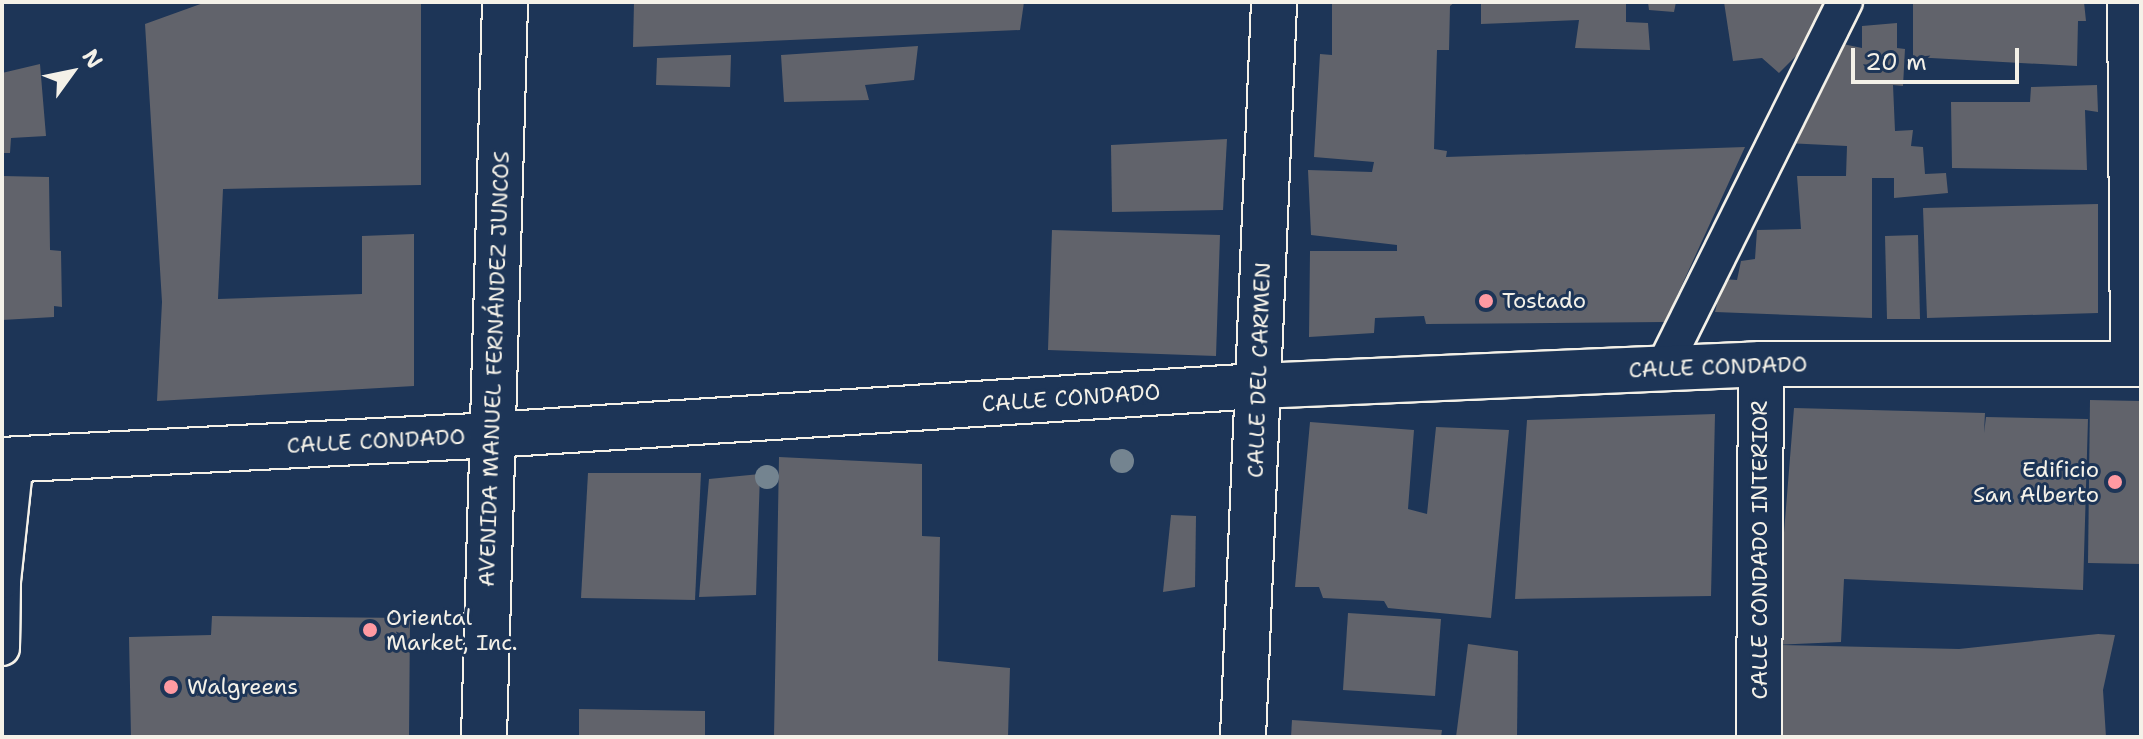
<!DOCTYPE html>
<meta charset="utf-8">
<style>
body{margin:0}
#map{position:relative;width:2143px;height:739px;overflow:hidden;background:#1d3557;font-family:"Shantell Sans",sans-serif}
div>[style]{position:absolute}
.building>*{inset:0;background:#61636b}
.roads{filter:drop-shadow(2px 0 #f4f1e8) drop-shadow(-2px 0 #f4f1e8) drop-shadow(0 2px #f4f1e8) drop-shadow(0 -2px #f4f1e8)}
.service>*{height:34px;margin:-17px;padding:0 17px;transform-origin:17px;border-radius:17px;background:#1d3557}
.minor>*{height:44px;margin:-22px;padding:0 22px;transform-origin:22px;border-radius:22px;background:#1d3557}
.secondary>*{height:44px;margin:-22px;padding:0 22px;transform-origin:22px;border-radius:22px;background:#1d3557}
.trees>*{width:24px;height:24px;margin:-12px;border-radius:50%;background:#748490}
.dots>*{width:22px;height:22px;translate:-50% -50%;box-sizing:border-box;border:4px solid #1d3557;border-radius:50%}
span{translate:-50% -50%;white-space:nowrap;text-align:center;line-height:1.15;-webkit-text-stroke:6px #1d3557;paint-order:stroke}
.poi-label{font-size:22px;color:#f4f1e8}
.left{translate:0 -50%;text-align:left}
.right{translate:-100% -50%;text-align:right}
.street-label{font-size:22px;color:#f4f1e8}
.frame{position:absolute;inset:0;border:4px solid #f4f1e8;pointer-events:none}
.north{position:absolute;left:32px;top:32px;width:80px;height:80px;-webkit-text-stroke:6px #1d3557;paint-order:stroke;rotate:57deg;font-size:22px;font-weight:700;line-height:32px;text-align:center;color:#f4f1e8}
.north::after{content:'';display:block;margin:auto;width:28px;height:36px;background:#f4f1e8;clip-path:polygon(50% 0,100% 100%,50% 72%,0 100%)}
.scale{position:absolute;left:1851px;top:48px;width:168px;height:36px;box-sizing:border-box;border:4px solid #f4f1e8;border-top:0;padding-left:10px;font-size:24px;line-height:28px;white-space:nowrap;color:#f4f1e8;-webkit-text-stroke:6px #1d3557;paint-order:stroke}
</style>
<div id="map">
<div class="building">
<i style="clip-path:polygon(206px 2px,421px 2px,421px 185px,223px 189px,218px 299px,362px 294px,362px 236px,414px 234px,414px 386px,157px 401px,162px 302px,145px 24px)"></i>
<i style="clip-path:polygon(634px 2px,1024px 2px,1020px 30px,633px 47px)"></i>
<i style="clip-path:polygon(1332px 2px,1455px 2px,1450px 6px,1449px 50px,1437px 50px,1434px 149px,1447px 151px,1446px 157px,1745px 147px,1665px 322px,1426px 324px,1424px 316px,1375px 318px,1374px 333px,1309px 337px,1310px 251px,1397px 251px,1397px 245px,1311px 235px,1308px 170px,1372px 172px,1374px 162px,1314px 157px,1320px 54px,1332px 55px)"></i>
<i style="clip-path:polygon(1481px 2px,1626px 2px,1626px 22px,1648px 23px,1650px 50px,1575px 48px,1579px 20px,1481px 24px)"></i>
<i style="clip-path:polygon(1648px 2px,1676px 2px,1674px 12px,1649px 10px)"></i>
<i style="clip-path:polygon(1724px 2px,1825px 2px,1825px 6px,1801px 51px,1779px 73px,1762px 58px,1733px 61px)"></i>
<i style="clip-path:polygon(1913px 2px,2084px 2px,2086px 21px,2078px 21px,2077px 66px,1913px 57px)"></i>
<i style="clip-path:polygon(1897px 23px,1897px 48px,1905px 49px,1903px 86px,1893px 85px,1895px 131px,1913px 130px,1911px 146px,1923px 147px,1925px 174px,1946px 173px,1948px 193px,1894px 198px,1894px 178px,1872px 178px,1872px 318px,1715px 312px,1723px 279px,1737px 280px,1741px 261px,1755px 259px,1757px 230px,1801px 229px,1797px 176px,1846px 176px,1847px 146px,1786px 143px,1838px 43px,1862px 48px,1862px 26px)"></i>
<i style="clip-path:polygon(918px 46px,914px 80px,865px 85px,869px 100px,784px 102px,781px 55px)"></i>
<i style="clip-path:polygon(731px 55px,730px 87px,656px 85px,657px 58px)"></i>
<i style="clip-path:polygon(40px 64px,46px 136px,11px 138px,10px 153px,2px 153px,2px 73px)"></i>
<i style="clip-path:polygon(2097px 85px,2098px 112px,2085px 110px,2087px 170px,1952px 168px,1951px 102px,2030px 102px,2031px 87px)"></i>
<i style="clip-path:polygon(1227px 139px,1223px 210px,1112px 212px,1111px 145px)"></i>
<i style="clip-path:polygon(2px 176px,49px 177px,50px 250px,61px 251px,62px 307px,54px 306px,54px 317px,2px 320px)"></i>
<i style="clip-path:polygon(2098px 204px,2098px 313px,1927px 318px,1923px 208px)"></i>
<i style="clip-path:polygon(1052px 230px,1220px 235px,1216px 356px,1048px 350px)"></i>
<i style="clip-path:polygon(1918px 235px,1920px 319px,1887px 319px,1885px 236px)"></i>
<i style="clip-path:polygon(2090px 400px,2141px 401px,2141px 564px,2088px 563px)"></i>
<i style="clip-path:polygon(1794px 408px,1985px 413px,1984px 433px,1986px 417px,2088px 419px,2083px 590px,1844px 579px,1841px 642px,1775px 645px)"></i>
<i style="clip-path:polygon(1715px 414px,1711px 596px,1515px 599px,1527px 420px)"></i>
<i style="clip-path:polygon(1310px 422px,1414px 430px,1408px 509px,1427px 514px,1436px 427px,1509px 430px,1491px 618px,1388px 608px,1384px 601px,1323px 598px,1319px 587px,1295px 587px)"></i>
<i style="clip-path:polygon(779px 457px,922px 464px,922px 536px,940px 537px,938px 661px,1010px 668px,1008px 737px,774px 737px)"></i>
<i style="clip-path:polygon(588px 473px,701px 473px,695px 600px,581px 598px)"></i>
<i style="clip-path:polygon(760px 474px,756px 595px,699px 597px,709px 479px)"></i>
<i style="clip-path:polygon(1171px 515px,1196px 516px,1195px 587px,1163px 592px)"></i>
<i style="clip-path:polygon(1348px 613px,1441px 619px,1435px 696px,1343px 690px)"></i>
<i style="clip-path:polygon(212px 616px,410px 618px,409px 737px,131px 737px,129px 637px,211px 635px)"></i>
<i style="clip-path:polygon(2098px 634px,2115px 635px,2103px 690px,2106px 737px,1783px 737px,1781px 645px,1959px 649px)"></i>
<i style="clip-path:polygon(1468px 644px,1518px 651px,1517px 737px,1456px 737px)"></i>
<i style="clip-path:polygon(579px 709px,705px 711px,705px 737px,579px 737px)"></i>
<i style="clip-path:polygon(1292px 720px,1442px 730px,1441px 737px,1291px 737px)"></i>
</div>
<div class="roads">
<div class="service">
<i style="left:1663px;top:368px;width:409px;rotate:-63.6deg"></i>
<i style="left:2px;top:648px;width:67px;rotate:-89.1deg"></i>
<i style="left:3px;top:581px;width:123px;rotate:-83.9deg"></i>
</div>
<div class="minor">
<i style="left:2130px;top:2px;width:362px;rotate:89.5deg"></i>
<i style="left:2px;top:460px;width:490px;rotate:-2.9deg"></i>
<i style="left:491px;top:435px;width:769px;rotate:-3.66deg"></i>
<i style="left:1258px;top:386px;width:503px;rotate:-2.5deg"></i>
<i style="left:1761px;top:364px;width:380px"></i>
<i style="left:1243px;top:737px;width:736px;rotate:-87.58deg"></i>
<i style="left:1759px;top:737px;width:373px;rotate:-89.7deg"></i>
</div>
<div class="secondary">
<i style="left:484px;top:737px;width:735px;rotate:-88.36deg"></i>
</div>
</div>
<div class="trees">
<i style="left:1122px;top:461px"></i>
<i style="left:767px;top:477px"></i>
</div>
<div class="dots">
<i style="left:1486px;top:301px;background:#ff9aa2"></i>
<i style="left:2115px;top:482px;background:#ff9aa2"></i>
<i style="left:370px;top:630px;background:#ff9aa2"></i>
<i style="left:171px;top:687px;background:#ff9aa2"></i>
</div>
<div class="poi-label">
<span class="left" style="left:1502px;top:301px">Tostado</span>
<span class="right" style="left:2099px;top:482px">Edificio<br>San Alberto</span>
<span class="left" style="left:386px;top:630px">Oriental<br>Market, Inc.</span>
<span class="left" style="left:187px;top:687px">Walgreens</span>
</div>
<div class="street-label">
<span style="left:1718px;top:367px;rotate:-2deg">CALLE CONDADO</span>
<span style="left:494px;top:369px;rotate:-88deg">AVENIDA MANUEL FERNÁNDEZ JUNCOS</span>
<span style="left:1259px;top:370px;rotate:-88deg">CALLE DEL CARMEN</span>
<span style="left:1071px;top:398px;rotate:-4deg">CALLE CONDADO</span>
<span style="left:376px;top:441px;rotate:-3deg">CALLE CONDADO</span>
<span style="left:1760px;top:550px;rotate:-90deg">CALLE CONDADO INTERIOR</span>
</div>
<div class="frame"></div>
<div class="north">N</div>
<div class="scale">20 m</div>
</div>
